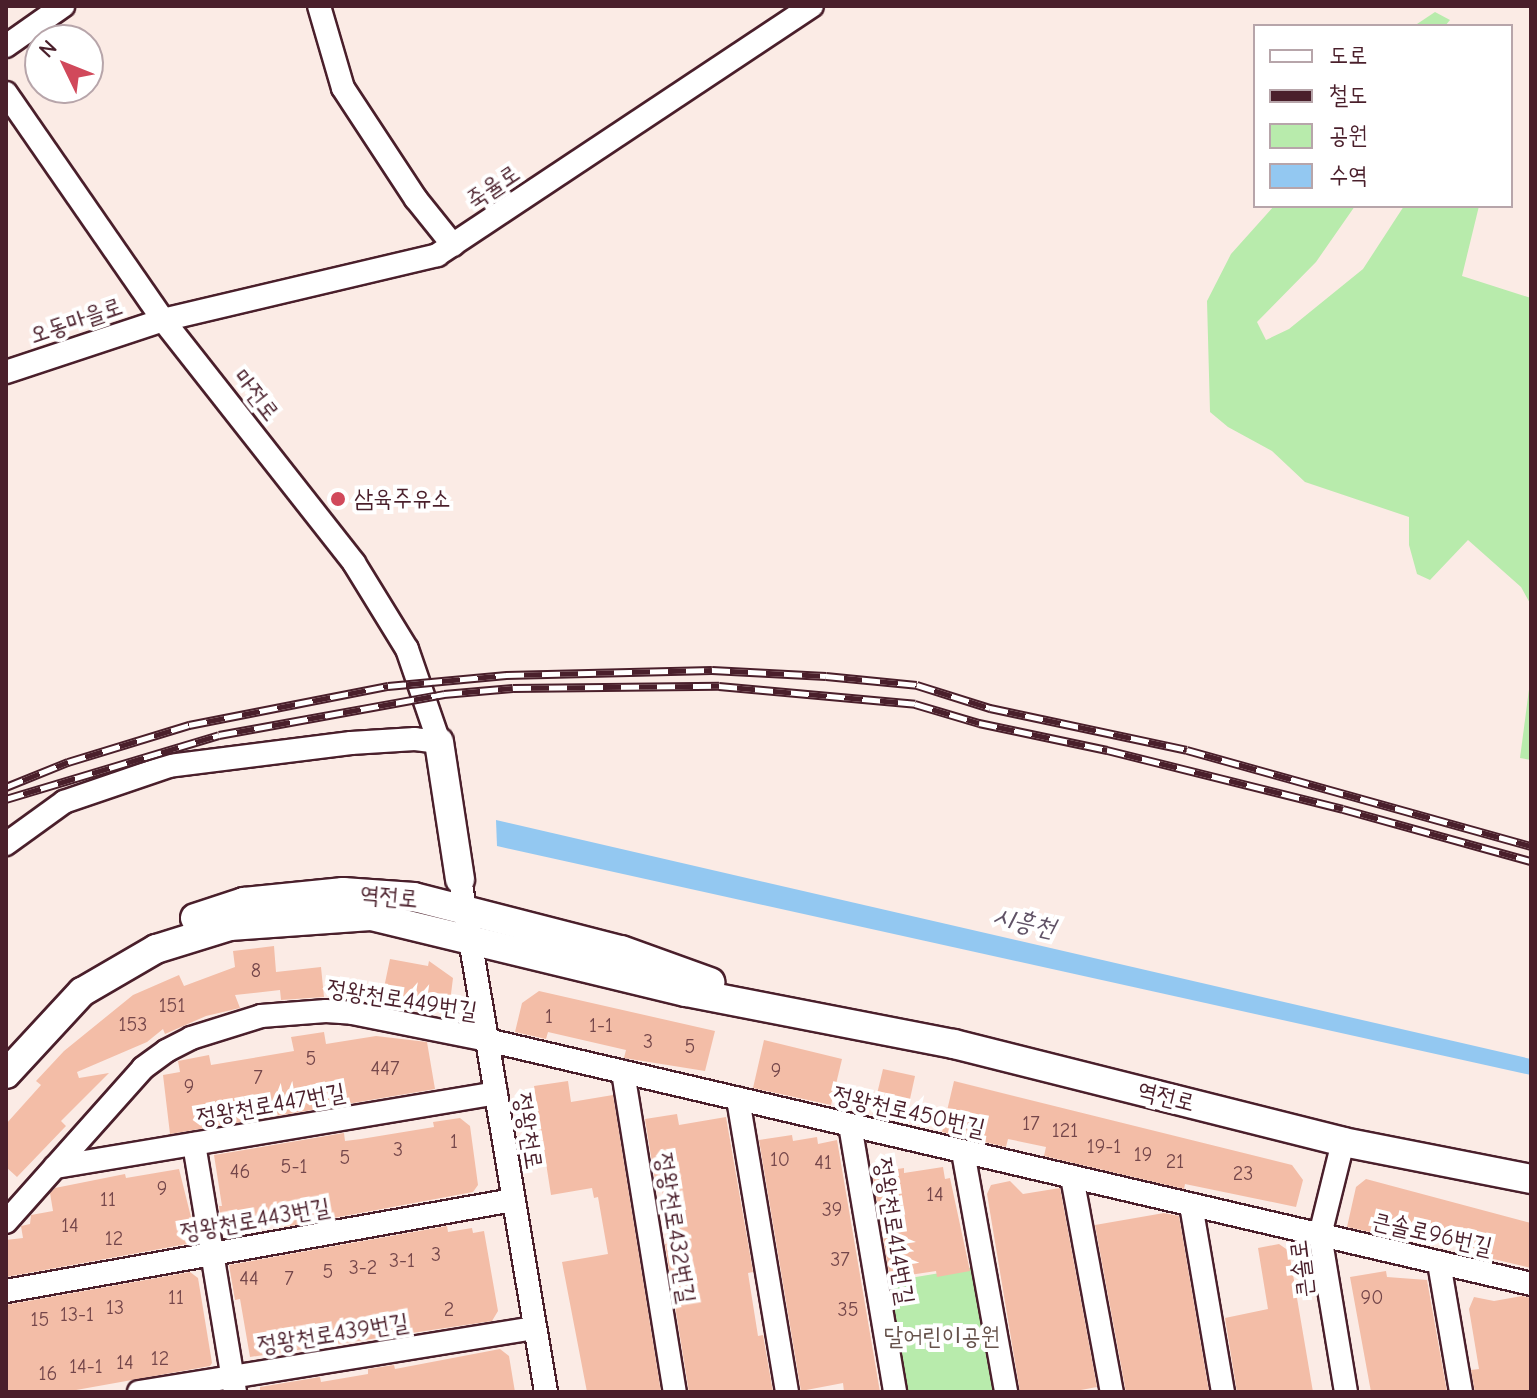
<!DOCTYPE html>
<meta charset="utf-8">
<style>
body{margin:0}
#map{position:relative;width:1537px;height:1398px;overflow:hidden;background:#fbebe5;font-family:"Comic Neue","Poor Story",sans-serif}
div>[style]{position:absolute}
.green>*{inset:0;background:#b8ebac}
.water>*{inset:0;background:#93c8f1}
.building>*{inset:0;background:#f3bda7}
.roads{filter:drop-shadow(2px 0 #4a1f2b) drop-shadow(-2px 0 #4a1f2b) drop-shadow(0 2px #4a1f2b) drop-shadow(0 -2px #4a1f2b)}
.minor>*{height:22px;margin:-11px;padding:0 11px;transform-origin:11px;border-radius:11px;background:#fff}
.major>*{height:28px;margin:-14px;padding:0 14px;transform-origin:14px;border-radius:14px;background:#fff}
.rail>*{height:9px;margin-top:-4.5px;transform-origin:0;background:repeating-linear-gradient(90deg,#fff 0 18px,#4a1f2b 0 36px);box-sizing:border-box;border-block:2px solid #4a1f2b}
.dots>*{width:22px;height:22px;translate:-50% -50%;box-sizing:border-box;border:4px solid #fff;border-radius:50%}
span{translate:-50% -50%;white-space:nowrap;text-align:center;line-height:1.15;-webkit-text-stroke:8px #fff;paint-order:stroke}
.number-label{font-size:20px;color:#74464a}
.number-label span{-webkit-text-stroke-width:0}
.street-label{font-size:24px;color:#4a1f2b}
.poi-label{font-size:24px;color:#4a1f2b}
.left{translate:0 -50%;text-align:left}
.park-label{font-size:24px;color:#66524b}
.water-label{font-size:26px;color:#605266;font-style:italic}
.frame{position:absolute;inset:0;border:8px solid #4a1f2b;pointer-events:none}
.legend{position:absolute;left:1253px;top:24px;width:260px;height:184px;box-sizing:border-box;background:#fff;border:2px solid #b7a5aa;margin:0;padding:10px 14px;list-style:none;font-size:24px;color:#4a1f2b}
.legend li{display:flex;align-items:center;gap:16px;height:40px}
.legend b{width:40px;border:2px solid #b7a5aa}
.north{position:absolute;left:24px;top:24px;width:80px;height:80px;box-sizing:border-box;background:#fff;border:2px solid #b7a5aa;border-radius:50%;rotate:313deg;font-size:22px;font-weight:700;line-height:32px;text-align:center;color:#4a1f2b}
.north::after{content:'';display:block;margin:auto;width:28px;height:36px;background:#d1495b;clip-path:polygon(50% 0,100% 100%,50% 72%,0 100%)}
</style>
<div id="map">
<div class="green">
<i style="clip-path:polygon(1435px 12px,1450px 20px,1445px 26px,1414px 26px)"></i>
<i style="clip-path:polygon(1274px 206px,1355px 206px,1316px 262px,1257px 322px,1266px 340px,1289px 329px,1363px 269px,1404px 206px,1479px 206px,1462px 276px,1531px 298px,1531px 605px,1521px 587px,1468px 540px,1430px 580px,1417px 574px,1409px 545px,1409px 517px,1305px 482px,1272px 451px,1228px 427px,1210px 412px,1207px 301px,1231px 254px)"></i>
<i style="clip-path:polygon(1531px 674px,1531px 760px,1520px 758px)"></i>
<i style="clip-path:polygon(976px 1267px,997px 1392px,905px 1392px,886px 1282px)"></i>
</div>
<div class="water">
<i style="clip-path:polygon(496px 820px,1531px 1059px,1531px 1075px,497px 846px)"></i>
</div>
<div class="building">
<i style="clip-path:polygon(274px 946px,276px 972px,321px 967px,324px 997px,281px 1000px,280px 990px,235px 995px,240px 1008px,206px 1016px,165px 1034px,163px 1029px,147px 1042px,77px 1072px,79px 1078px,109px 1073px,61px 1121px,66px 1126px,17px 1177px,6px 1167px,6px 1124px,41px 1085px,36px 1081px,64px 1051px,133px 995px,179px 975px,184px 986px,235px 967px,233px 951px)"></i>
<i style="clip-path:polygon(390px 959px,428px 966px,429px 961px,453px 978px,449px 1010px,421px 1004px,422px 1010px,381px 1002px)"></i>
<i style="clip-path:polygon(539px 991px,715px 1031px,705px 1071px,624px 1058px,626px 1050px,548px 1032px,546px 1039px,515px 1032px,522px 1003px)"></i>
<i style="clip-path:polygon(324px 1032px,326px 1044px,376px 1036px,427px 1042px,435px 1089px,170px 1134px,163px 1075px,180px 1072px,178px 1061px,209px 1055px,211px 1065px,294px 1051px,291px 1037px)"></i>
<i style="clip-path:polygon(764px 1040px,842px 1059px,831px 1105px,753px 1088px)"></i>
<i style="clip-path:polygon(883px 1069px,915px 1076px,905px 1122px,872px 1115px)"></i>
<i style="clip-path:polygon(568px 1081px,571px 1102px,613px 1095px,661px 1392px,587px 1392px,562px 1262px,608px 1254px,598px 1197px,594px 1198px,592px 1188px,551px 1195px,534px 1086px)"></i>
<i style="clip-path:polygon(954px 1081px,1292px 1165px,1303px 1180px,1296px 1207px,1185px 1184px,1184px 1189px,1044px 1156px,1046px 1147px,1008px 1139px,1006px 1147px,942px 1132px)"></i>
<i style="clip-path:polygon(677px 1114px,679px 1125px,726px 1117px,753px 1272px,748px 1273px,758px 1336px,763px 1335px,773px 1392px,689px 1392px,665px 1244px,671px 1243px,661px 1186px,656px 1187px,645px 1119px)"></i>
<i style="clip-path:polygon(460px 1118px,470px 1126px,478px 1185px,473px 1192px,285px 1227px,284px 1219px,230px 1228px,221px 1222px,219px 1206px,222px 1206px,214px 1155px,344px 1133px,345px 1141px,361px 1139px,434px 1127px,433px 1122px)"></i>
<i style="clip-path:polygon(792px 1135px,793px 1141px,817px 1137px,818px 1144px,837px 1140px,880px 1392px,844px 1392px,843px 1383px,801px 1391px,759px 1140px)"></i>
<i style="clip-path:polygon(943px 1167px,945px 1179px,950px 1178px,970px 1271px,937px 1277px,936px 1271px,890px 1278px,872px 1173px,904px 1168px,904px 1173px)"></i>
<i style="clip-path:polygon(179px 1169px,195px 1233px,187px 1244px,6px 1277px,6px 1240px,23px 1238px,21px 1226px,30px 1224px,31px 1215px,53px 1211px,50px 1193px,55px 1188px,125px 1174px,126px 1178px)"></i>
<i style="clip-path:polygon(1366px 1179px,1531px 1223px,1531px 1268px,1485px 1257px,1486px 1251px,1376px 1226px,1375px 1233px,1347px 1227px,1356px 1187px)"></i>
<i style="clip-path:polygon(1010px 1181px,1023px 1194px,1060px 1188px,1097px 1387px,1070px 1392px,1020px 1392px,987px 1194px,991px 1185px)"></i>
<i style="clip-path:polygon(1164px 1213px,1179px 1216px,1209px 1392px,1126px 1392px,1095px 1225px)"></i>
<i style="clip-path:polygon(447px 1226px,448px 1232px,472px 1228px,473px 1233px,484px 1231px,498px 1311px,492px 1321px,250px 1357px,240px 1299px,235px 1300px,229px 1265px)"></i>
<i style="clip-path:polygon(1279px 1244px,1289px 1251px,1313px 1392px,1237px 1392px,1225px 1318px,1268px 1309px,1258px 1248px)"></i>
<i style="clip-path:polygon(1386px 1271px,1387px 1277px,1427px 1280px,1447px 1392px,1371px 1392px,1350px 1277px)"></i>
<i style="clip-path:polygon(190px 1272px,198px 1278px,212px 1363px,210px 1366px,65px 1392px,6px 1392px,6px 1305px)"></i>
<i style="clip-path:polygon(1522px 1296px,1531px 1298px,1531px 1392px,1475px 1392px,1471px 1370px,1479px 1369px,1469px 1309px,1474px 1297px,1494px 1301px)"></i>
<i style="clip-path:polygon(500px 1349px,509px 1356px,515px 1392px,260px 1392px,260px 1387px,320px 1377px,321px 1382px,368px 1374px,368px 1369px,394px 1365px,395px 1369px)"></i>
</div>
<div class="roads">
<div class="minor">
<i style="left:319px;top:6px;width:85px;rotate:73.7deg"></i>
<i style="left:343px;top:88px;width:133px;rotate:56.7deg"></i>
<i style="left:416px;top:199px;width:59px;rotate:51.2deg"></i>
<i style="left:6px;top:46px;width:70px;rotate:-35.1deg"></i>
<i style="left:6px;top:93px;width:276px;rotate:55.3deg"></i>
<i style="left:163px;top:320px;width:309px;rotate:51.8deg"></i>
<i style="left:354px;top:563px;width:101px;rotate:58.4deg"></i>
<i style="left:407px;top:649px;width:98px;rotate:71deg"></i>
<i style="left:439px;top:742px;width:24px;rotate:-173deg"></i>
<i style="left:415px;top:739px;width:64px;rotate:176.4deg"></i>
<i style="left:351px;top:743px;width:183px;rotate:172.8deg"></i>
<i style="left:169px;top:766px;width:111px;rotate:161.1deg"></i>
<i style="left:64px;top:802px;width:72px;rotate:144.1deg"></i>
<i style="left:6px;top:372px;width:165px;rotate:-18.3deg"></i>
<i style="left:163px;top:320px;width:282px;rotate:-13.3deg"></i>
<i style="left:437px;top:255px;width:450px;rotate:-33.6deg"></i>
<i style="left:460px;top:879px;width:520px;rotate:80.48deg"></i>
<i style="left:623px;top:1072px;width:324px;rotate:80.8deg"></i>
<i style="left:738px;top:1099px;width:297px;rotate:80.5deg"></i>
<i style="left:850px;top:1125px;width:271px;rotate:80.4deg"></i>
<i style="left:1343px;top:1142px;width:96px;rotate:103.9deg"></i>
<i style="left:1320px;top:1235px;width:159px;rotate:80.6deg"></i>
<i style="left:194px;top:1144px;width:251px;rotate:80.6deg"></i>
<i style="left:963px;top:1152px;width:244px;rotate:79.8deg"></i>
<i style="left:55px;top:1167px;width:447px;rotate:-9.5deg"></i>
<i style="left:1072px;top:1177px;width:219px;rotate:79.5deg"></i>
<i style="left:1191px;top:1205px;width:190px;rotate:80.3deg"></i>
<i style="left:6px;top:1222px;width:206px;rotate:-48.3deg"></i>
<i style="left:143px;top:1068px;width:29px;rotate:-36deg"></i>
<i style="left:166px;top:1051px;width:28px;rotate:-27deg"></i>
<i style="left:191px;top:1038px;width:73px;rotate:-17.4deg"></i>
<i style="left:261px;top:1016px;width:65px;rotate:-4.4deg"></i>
<i style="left:326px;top:1011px;width:26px;rotate:4deg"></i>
<i style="left:352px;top:1013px;width:138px;rotate:11.3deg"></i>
<i style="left:487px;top:1040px;width:1072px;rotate:13.15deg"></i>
<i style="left:1439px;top:1263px;width:131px;rotate:80.3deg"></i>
<i style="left:6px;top:1291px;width:515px;rotate:-10.18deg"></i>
<i style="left:139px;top:1392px;width:401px;rotate:-9.2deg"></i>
</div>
<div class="major">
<i style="left:439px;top:742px;width:139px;rotate:81.3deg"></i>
<i style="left:195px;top:918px;width:52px;rotate:-18.1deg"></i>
<i style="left:244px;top:902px;width:100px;rotate:-5.8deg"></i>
<i style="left:343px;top:892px;width:71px;rotate:4deg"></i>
<i style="left:414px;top:897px;width:214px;rotate:14.4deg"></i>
<i style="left:621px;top:950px;width:95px;rotate:19.8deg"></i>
<i style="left:6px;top:1074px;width:112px;rotate:-47.2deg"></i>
<i style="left:82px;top:992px;width:86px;rotate:-30.2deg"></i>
<i style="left:156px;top:949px;width:77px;rotate:-17.3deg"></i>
<i style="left:230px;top:926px;width:141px;rotate:-4.1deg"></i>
<i style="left:371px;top:916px;width:324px;rotate:13.6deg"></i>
<i style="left:686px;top:992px;width:273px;rotate:11deg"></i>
<i style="left:954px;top:1044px;width:401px;rotate:14.1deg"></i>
<i style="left:1343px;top:1142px;width:192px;rotate:11.1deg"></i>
</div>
</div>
<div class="rail">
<i style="left:6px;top:787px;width:67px;rotate:-22deg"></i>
<i style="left:68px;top:762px;width:127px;rotate:-17deg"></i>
<i style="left:189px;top:725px;width:203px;rotate:-11.1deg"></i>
<i style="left:388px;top:686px;width:119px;rotate:-5.3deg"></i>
<i style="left:506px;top:675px;width:206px;rotate:-1.4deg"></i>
<i style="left:712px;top:670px;width:114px;rotate:3deg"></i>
<i style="left:826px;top:676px;width:91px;rotate:5.6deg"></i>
<i style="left:917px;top:685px;width:77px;rotate:17.5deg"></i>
<i style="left:990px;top:708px;width:201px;rotate:12deg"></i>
<i style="left:1187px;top:750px;width:357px;rotate:15.6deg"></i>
<i style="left:6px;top:799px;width:222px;rotate:-16.7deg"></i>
<i style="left:219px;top:735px;width:229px;rotate:-10.3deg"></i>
<i style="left:444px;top:694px;width:69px;rotate:-5deg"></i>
<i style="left:513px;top:688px;width:206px;rotate:-0.6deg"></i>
<i style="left:719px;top:686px;width:197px;rotate:5.2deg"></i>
<i style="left:915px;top:704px;width:67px;rotate:16.5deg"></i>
<i style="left:979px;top:723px;width:131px;rotate:11.9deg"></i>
<i style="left:1107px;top:750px;width:243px;rotate:14deg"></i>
<i style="left:1343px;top:809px;width:195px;rotate:15.5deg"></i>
</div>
<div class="dots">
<i style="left:338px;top:499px;background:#d1495b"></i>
</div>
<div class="number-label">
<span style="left:256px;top:970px">8</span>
<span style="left:172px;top:1005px">151</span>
<span style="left:549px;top:1016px">1</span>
<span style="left:133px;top:1024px">153</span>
<span style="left:601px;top:1025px">1-1</span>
<span style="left:648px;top:1041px">3</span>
<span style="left:690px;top:1046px">5</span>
<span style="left:311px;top:1058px">5</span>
<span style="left:385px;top:1068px">447</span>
<span style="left:776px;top:1070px">9</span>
<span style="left:258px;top:1077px">7</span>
<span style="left:189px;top:1086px">9</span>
<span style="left:1031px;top:1123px">17</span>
<span style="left:1065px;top:1130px">121</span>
<span style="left:454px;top:1141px">1</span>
<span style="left:1104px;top:1146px">19-1</span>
<span style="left:398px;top:1149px">3</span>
<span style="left:1143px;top:1154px">19</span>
<span style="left:345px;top:1157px">5</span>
<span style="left:780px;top:1159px">10</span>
<span style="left:1175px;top:1161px">21</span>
<span style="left:823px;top:1162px">41</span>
<span style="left:294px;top:1166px">5-1</span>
<span style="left:240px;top:1171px">46</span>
<span style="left:1243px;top:1173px">23</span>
<span style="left:162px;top:1188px">9</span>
<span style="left:935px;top:1194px">14</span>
<span style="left:108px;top:1199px">11</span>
<span style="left:832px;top:1209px">39</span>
<span style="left:70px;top:1225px">14</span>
<span style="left:114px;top:1238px">12</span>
<span style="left:436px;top:1254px">3</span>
<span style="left:840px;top:1259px">37</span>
<span style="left:402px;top:1260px">3-1</span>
<span style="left:363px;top:1267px">3-2</span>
<span style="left:328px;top:1271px">5</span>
<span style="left:249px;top:1278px">44</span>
<span style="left:289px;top:1278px">7</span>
<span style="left:176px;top:1297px">11</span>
<span style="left:1372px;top:1297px">90</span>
<span style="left:115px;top:1307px">13</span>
<span style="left:449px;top:1309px">2</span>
<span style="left:848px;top:1309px">35</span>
<span style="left:77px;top:1314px">13-1</span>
<span style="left:40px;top:1319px">15</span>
<span style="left:160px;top:1358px">12</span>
<span style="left:125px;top:1362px">14</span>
<span style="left:86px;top:1366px">14-1</span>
<span style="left:48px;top:1373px">16</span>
</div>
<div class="street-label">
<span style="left:493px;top:187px;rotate:-34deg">죽율로</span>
<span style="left:76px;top:321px;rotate:-19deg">오동마을로</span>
<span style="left:256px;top:395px;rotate:52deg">마전로</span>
<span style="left:389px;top:897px;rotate:5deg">역전로</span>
<span style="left:402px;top:1000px;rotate:9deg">정왕천로449번길</span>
<span style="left:1166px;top:1097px;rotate:14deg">역전로</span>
<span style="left:271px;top:1105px;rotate:-10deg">정왕천로447번길</span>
<span style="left:909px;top:1112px;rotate:13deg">정왕천로450번길</span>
<span style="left:528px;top:1131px;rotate:81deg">정왕천로</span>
<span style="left:255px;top:1220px;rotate:-10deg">정왕천로443번길</span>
<span style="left:675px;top:1228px;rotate:81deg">정왕천로432번길</span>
<span style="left:894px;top:1231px;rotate:81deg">정왕천로414번길</span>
<span style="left:1432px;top:1234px;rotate:13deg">큰솔로96번길</span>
<span style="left:1302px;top:1269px;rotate:-97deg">큰솔로</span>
<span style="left:333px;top:1334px;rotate:-9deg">정왕천로439번길</span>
</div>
<div class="poi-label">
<span class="left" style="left:354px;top:499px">삼육주유소</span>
</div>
<div class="park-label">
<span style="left:942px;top:1337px">달어린이공원</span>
</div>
<div class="water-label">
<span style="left:1024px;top:923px;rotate:13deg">시흥천</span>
</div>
<div class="frame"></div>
<ul class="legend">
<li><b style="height:10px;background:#fff"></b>도로</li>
<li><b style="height:10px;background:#4a1f2b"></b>철도</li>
<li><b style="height:22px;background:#b8ebac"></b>공원</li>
<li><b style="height:22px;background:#93c8f1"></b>수역</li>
</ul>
<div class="north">N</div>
</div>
